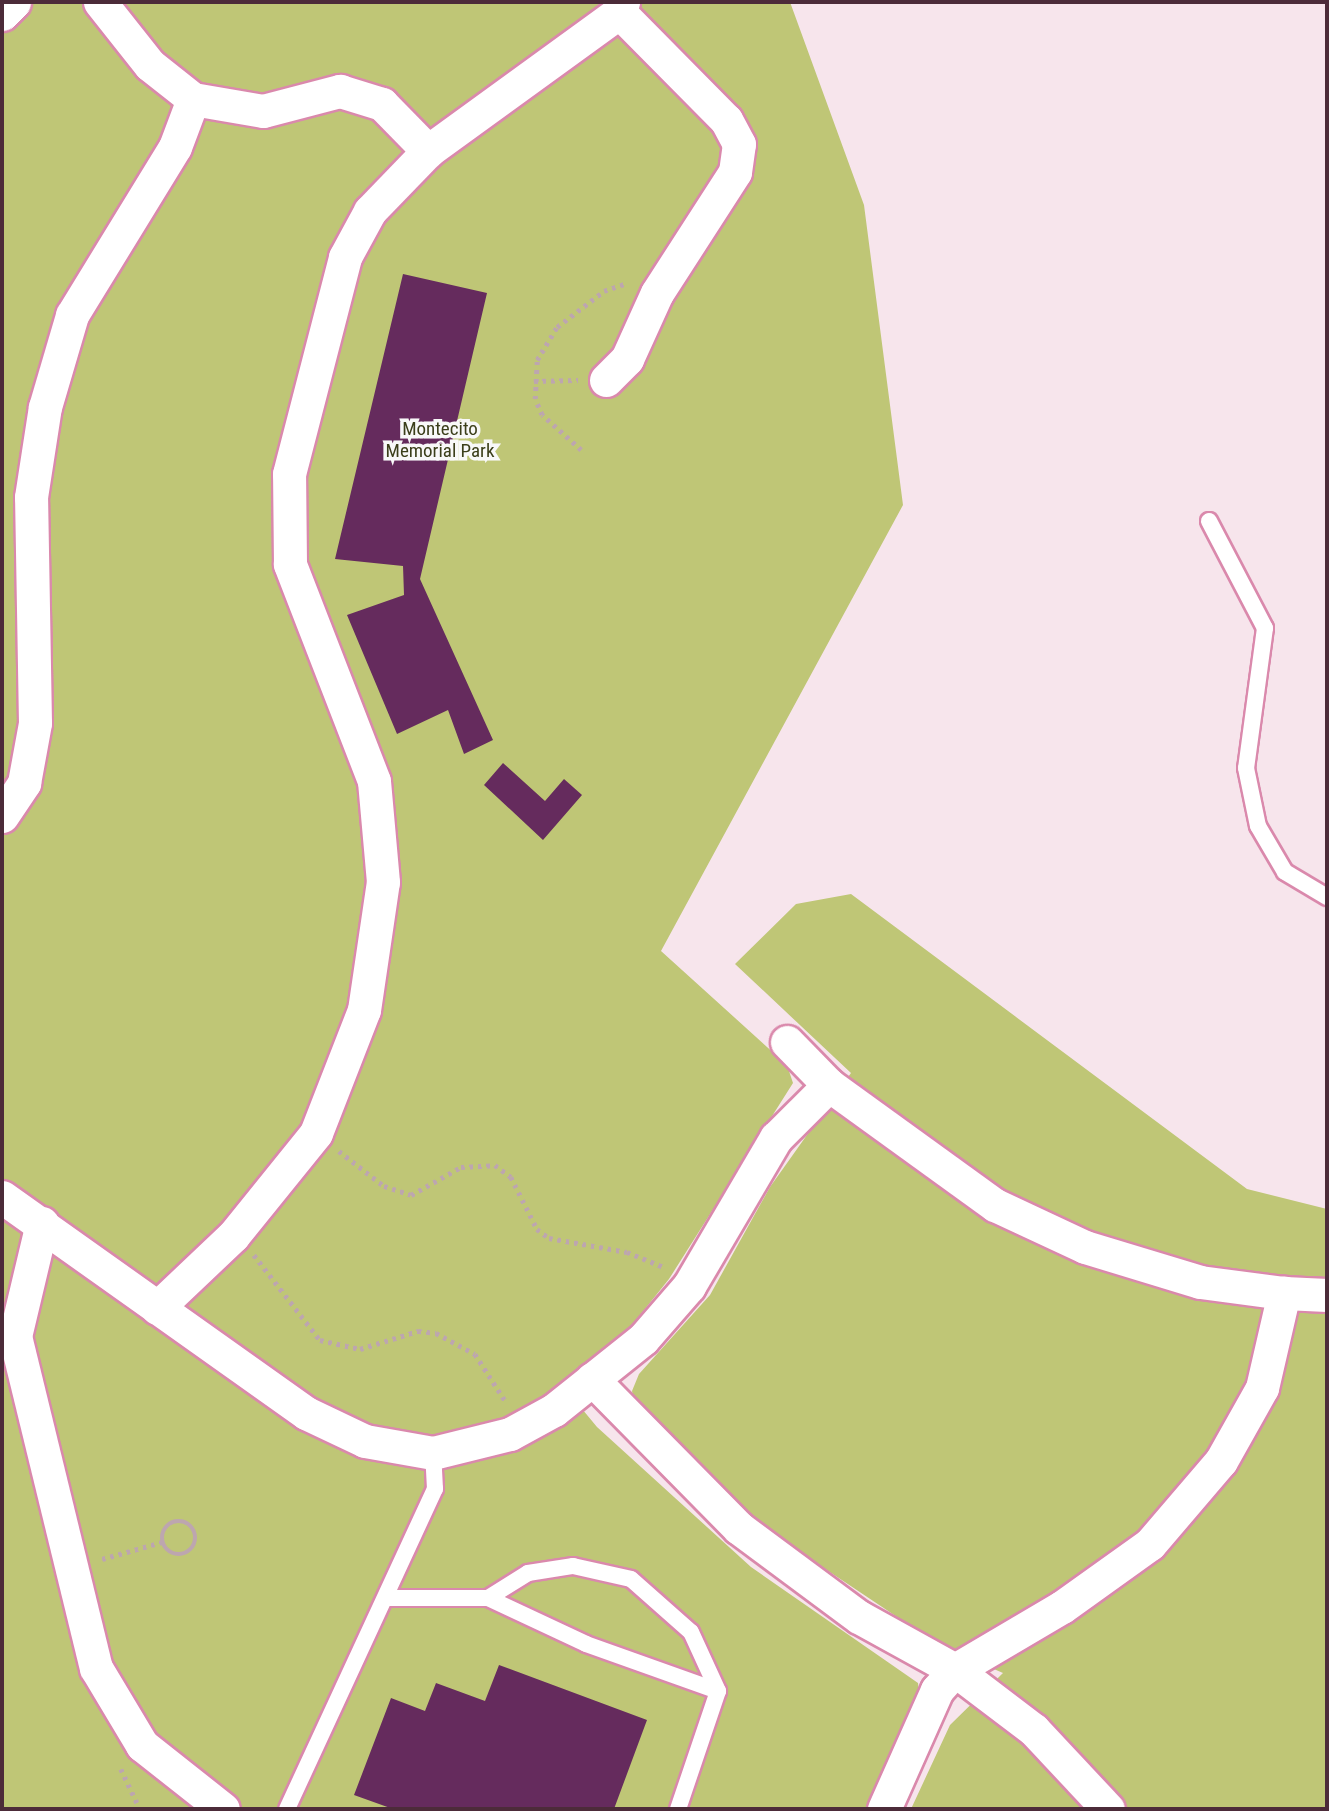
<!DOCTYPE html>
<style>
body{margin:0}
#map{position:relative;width:1329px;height:1811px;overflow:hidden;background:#f7e5ec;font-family:"Roboto Condensed",sans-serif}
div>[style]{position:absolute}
.green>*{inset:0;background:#bfc676}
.building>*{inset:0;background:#652b5d}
.path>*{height:4.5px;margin-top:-2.25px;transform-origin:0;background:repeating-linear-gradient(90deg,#bda6af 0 3.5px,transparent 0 8.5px)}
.path>.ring{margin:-2.25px;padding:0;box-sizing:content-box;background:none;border:4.5px solid #bda6af;border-radius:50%}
.roads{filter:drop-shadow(2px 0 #da89ac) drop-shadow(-2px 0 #da89ac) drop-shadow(0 2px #da89ac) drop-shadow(0 -2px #da89ac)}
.lane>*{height:16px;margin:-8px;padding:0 8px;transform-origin:8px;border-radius:8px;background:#fff}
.street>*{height:33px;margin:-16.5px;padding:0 16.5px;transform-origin:16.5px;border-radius:16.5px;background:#fff}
span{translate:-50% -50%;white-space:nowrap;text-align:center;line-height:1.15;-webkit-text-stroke:7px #f8f8f8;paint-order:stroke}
.park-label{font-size:19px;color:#3b3e1a}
.frame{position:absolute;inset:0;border:4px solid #4c2b39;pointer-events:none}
</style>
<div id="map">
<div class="green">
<i style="clip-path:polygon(2px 2px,790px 2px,864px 205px,903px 505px,661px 951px,787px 1065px,793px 1083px,669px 1279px,628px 1330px,563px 1386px,597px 1427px,751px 1567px,918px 1683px,920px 1700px,865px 1809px,2px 1809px)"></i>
<i style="clip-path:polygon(851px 894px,1247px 1189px,1327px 1209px,1327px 1809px,911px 1809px,950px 1725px,1003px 1673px,939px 1645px,764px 1528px,635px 1406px,632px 1391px,639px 1374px,710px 1295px,770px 1187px,851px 1073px,735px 964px,796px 904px)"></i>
</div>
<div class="building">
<i style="clip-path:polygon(403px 274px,487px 293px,420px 579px,493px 740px,464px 754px,448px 710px,397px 734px,347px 615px,404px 595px,403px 566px,335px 559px)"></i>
<i style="clip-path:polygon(503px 763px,545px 801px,564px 779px,582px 795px,543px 840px,484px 785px)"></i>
<i style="clip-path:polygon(499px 1665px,647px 1720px,614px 1809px,393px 1809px,354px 1795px,391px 1698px,425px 1711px,436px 1683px,485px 1701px)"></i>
</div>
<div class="path">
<i style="left:534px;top:381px;width:44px;rotate:-1.3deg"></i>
<i style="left:581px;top:450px;width:52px;rotate:-138.1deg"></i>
<i style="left:542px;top:415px;width:17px;rotate:-114deg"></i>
<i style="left:535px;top:399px;width:39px;rotate:-87deg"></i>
<i style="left:537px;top:360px;width:39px;rotate:-59deg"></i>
<i style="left:557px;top:327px;width:59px;rotate:-37.5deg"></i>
<i style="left:604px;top:291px;width:24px;rotate:-19deg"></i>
<i style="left:339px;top:1151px;width:57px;rotate:37.9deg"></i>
<i style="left:384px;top:1186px;width:28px;rotate:18deg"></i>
<i style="left:411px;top:1195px;width:57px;rotate:-29.2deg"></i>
<i style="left:461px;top:1167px;width:34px;rotate:-3deg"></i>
<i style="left:495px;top:1165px;width:20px;rotate:37deg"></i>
<i style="left:511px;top:1177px;width:58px;rotate:63.4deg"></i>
<i style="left:537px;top:1229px;width:15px;rotate:37deg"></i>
<i style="left:549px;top:1238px;width:79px;rotate:10.2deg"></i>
<i style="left:627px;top:1252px;width:42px;rotate:22.3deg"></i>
<i style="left:254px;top:1255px;width:108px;rotate:52.2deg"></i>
<i style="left:320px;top:1340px;width:41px;rotate:12.7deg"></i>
<i style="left:360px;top:1349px;width:61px;rotate:-17.2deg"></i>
<i style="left:418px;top:1331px;width:18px;rotate:6deg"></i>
<i style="left:436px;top:1333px;width:44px;rotate:28.3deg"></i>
<i style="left:475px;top:1354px;width:57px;rotate:57.1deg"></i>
<i class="ring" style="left:162px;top:1521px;width:29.5px;height:29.5px"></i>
<i style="left:102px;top:1559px;width:62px;rotate:-15.8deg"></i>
<i style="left:121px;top:1769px;width:44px;rotate:64.6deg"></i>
</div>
<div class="roads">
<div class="lane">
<i style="left:1209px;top:521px;width:121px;rotate:62.4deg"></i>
<i style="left:1265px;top:628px;width:141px;rotate:97.7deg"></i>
<i style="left:1246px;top:768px;width:59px;rotate:78.3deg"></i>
<i style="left:1258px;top:826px;width:53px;rotate:59.6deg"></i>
<i style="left:1285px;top:872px;width:49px;rotate:30.8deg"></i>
<i style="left:390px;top:1598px;width:98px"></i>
<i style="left:488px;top:1598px;width:108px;rotate:25.1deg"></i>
<i style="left:586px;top:1644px;width:140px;rotate:19.6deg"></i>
<i style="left:718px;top:1691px;width:125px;rotate:108.7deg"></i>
<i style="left:488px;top:1598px;width:47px;rotate:-32deg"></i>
<i style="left:528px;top:1573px;width:46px;rotate:-8.8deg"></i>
<i style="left:573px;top:1566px;width:59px;rotate:12.6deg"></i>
<i style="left:631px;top:1579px;width:80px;rotate:41.5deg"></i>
<i style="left:691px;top:1632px;width:65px;rotate:65.4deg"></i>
<i style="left:287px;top:1809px;width:353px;rotate:-65.2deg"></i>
<i style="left:435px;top:1489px;width:36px;rotate:-93deg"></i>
</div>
<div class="street">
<i style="left:100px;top:2px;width:80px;rotate:51.6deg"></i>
<i style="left:150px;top:65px;width:55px;rotate:38.3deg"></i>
<i style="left:193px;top:99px;width:71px;rotate:9.7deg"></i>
<i style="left:263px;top:111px;width:80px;rotate:-14.6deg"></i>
<i style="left:340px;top:91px;width:44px;rotate:17.2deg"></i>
<i style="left:382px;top:104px;width:66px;rotate:45.6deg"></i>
<i style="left:2px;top:14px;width:17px;rotate:-45deg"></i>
<i style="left:606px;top:380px;width:30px;rotate:-45deg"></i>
<i style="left:627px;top:359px;width:72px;rotate:-65.6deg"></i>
<i style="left:657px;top:293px;width:144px;rotate:-57.2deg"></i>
<i style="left:735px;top:172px;width:28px;rotate:-82deg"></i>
<i style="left:739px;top:144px;width:27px;rotate:-118deg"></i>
<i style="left:726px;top:120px;width:152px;rotate:-134.7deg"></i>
<i style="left:2px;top:816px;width:40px;rotate:-56deg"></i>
<i style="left:24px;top:783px;width:61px;rotate:-79.6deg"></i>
<i style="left:35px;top:723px;width:226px;rotate:-91deg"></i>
<i style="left:31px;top:497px;width:91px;rotate:-81.2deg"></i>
<i style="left:45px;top:407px;width:96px;rotate:-73.6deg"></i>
<i style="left:72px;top:315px;width:197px;rotate:-58.5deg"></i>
<i style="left:175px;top:147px;width:51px;rotate:-69.4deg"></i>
<i style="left:787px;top:1042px;width:60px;rotate:45.7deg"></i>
<i style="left:829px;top:1085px;width:205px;rotate:35.9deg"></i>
<i style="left:995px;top:1205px;width:99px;rotate:25deg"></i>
<i style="left:1085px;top:1247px;width:120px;rotate:16.9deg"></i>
<i style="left:1200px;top:1282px;width:85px;rotate:7.5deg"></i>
<i style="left:2px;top:1197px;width:373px;rotate:35.4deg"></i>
<i style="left:306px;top:1413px;width:65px;rotate:25.4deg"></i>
<i style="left:365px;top:1441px;width:69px;rotate:10deg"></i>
<i style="left:433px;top:1453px;width:79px;rotate:-13.9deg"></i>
<i style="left:510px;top:1434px;width:50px;rotate:-28.6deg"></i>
<i style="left:554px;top:1410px;width:114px;rotate:-38.6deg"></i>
<i style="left:643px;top:1339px;width:70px;rotate:-49deg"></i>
<i style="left:689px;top:1286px;width:172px;rotate:-59.6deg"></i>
<i style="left:776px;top:1138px;width:75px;rotate:-45deg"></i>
<i style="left:42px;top:1223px;width:116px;rotate:103.4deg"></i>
<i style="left:15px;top:1336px;width:342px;rotate:76.3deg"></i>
<i style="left:96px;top:1668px;width:90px;rotate:59.1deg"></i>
<i style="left:142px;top:1745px;width:103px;rotate:38.3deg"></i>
<i style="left:157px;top:1308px;width:105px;rotate:-43.5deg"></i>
<i style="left:233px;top:1236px;width:132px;rotate:-51.1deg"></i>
<i style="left:316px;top:1133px;width:132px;rotate:-68.7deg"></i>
<i style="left:364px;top:1010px;width:129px;rotate:-81.6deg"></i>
<i style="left:383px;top:882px;width:101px;rotate:-95.1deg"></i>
<i style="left:374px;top:781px;width:233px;rotate:-111.2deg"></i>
<i style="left:290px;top:564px;width:90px;rotate:-90.6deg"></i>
<i style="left:289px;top:474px;width:224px;rotate:-75.5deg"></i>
<i style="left:345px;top:257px;width:52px;rotate:-61.5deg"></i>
<i style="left:370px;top:211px;width:83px;rotate:-46deg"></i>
<i style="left:428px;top:151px;width:236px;rotate:-36deg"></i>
<i style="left:619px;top:12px;width:11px;rotate:-68deg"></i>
<i style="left:592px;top:1379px;width:209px;rotate:45.4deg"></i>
<i style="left:739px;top:1528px;width:149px;rotate:36.6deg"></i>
<i style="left:859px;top:1617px;width:110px;rotate:28.9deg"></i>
<i style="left:955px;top:1670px;width:99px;rotate:37.2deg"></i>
<i style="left:1034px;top:1730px;width:108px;rotate:46.9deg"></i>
<i style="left:884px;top:1809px;width:130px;rotate:-66deg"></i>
<i style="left:937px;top:1690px;width:27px;rotate:-48deg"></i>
<i style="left:955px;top:1670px;width:124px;rotate:-30.5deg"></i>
<i style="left:1062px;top:1607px;width:108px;rotate:-35.6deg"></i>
<i style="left:1150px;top:1544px;width:109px;rotate:-49.5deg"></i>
<i style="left:1221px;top:1461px;width:84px;rotate:-60.7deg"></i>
<i style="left:1262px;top:1388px;width:98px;rotate:-77deg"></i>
<i style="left:1284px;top:1293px;width:43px;rotate:2.7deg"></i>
</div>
</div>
<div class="park-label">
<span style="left:440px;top:440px">Montecito<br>Memorial Park</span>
</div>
<div class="frame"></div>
</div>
